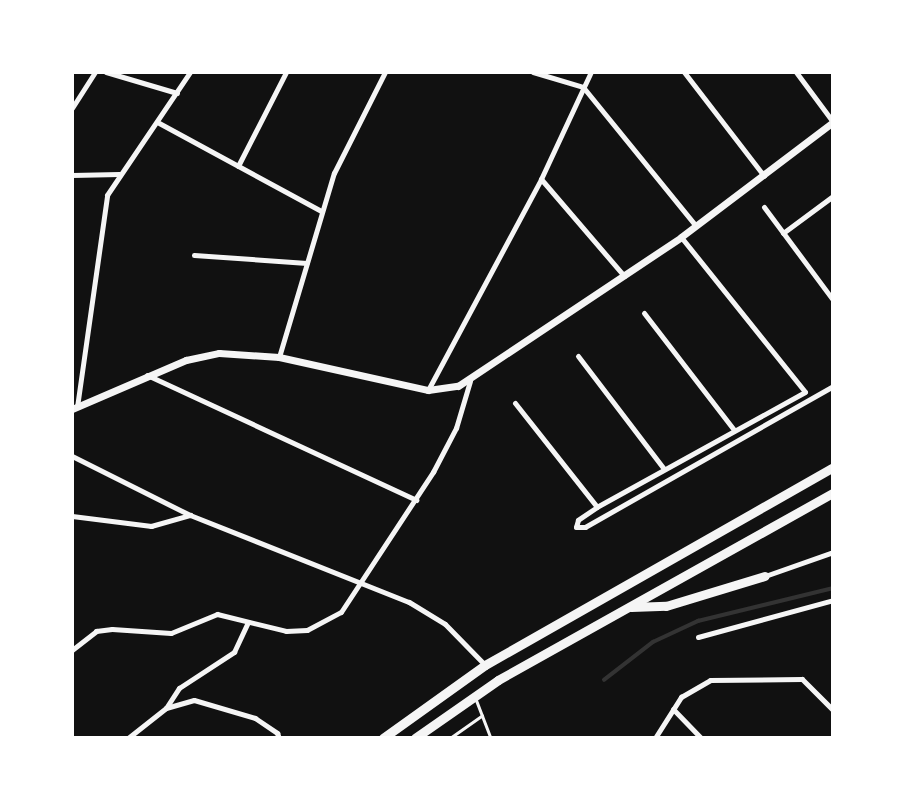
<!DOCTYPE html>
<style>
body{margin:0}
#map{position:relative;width:905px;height:810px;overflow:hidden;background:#111;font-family:"Asap Condensed",sans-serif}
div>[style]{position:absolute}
.stream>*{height:3.5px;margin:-1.75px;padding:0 1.75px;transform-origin:1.75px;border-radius:1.75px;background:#333}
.service>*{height:2.5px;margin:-1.25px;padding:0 1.25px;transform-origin:1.25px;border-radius:1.25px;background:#f5f5f5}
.minor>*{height:5px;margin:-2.5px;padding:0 2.5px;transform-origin:2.5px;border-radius:2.5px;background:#f5f5f5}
.tertiary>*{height:7px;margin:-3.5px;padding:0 3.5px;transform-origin:3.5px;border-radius:3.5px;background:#f5f5f5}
.primary>*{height:9px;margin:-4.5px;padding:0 4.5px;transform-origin:4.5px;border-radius:4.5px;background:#f5f5f5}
span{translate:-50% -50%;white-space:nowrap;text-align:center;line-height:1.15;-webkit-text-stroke:7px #fff;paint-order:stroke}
.frame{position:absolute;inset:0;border:74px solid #fff;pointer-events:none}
</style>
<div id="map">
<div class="stream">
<i style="left:604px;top:680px;width:62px;rotate:-37.8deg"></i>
<i style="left:653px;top:642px;width:50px;rotate:-25deg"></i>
<i style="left:698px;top:621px;width:139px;rotate:-13.7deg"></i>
</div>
<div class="service">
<i style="left:476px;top:699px;width:42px;rotate:69deg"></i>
<i style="left:450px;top:738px;width:39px;rotate:-35deg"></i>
</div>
<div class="minor">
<i style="left:106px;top:72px;width:74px;rotate:16.5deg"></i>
<i style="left:533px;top:72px;width:52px;rotate:16.7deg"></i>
<i style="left:583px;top:87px;width:179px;rotate:50.9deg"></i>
<i style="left:684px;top:72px;width:131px;rotate:52.4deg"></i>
<i style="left:796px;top:72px;width:62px;rotate:53.5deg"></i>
<i style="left:72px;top:108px;width:43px;rotate:-57.4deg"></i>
<i style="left:159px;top:123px;width:184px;rotate:28.5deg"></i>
<i style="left:238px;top:166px;width:106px;rotate:-62.9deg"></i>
<i style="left:72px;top:175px;width:47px;rotate:-1.2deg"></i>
<i style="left:541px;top:179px;width:128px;rotate:49.4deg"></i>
<i style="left:764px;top:207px;width:116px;rotate:53.4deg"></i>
<i style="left:783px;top:233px;width:62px;rotate:-36.5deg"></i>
<i style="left:681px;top:237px;width:198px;rotate:51.3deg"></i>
<i style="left:194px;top:255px;width:113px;rotate:4deg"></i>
<i style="left:644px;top:313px;width:148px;rotate:52.4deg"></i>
<i style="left:578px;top:356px;width:142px;rotate:52.7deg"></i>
<i style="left:279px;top:357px;width:192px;rotate:-73.4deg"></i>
<i style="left:334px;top:173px;width:113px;rotate:-63.2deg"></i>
<i style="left:147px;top:375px;width:297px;rotate:24.9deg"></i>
<i style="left:428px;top:390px;width:239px;rotate:-61.8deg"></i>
<i style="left:541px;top:179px;width:118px;rotate:-65deg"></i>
<i style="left:805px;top:392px;width:238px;rotate:151.1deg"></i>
<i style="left:597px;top:507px;width:23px;rotate:146deg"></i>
<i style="left:578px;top:520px;width:7px;rotate:106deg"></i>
<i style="left:576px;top:527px;width:9px"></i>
<i style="left:585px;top:527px;width:285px;rotate:-29.6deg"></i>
<i style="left:515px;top:403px;width:132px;rotate:51.7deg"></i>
<i style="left:77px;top:407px;width:214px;rotate:-81.9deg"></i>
<i style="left:107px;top:195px;width:148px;rotate:-56deg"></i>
<i style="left:72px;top:456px;width:132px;rotate:26.6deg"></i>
<i style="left:190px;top:515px;width:236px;rotate:21.7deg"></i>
<i style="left:409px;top:602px;width:42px;rotate:31.4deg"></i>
<i style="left:445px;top:624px;width:57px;rotate:45.7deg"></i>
<i style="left:72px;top:516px;width:80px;rotate:7.2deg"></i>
<i style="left:151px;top:526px;width:41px;rotate:-15.8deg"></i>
<i style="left:765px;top:576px;width:72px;rotate:-19.4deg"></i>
<i style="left:698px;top:637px;width:140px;rotate:-15.3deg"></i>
<i style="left:72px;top:650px;width:31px;rotate:-38deg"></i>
<i style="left:96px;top:631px;width:16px;rotate:-7deg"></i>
<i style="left:112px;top:629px;width:59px;rotate:3.9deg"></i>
<i style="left:171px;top:633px;width:50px;rotate:-22.4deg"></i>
<i style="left:217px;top:614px;width:71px;rotate:13.8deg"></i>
<i style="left:286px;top:631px;width:21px;rotate:-3deg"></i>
<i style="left:307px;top:630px;width:38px;rotate:-28deg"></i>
<i style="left:341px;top:612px;width:168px;rotate:-56.7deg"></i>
<i style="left:433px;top:472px;width:50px;rotate:-62.4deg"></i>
<i style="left:456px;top:428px;width:49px;rotate:-73.4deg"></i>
<i style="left:166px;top:708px;width:24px;rotate:-57deg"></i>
<i style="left:179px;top:688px;width:66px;rotate:-33.2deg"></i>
<i style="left:234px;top:652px;width:33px;rotate:-65deg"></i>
<i style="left:673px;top:709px;width:40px;rotate:46deg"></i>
<i style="left:128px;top:738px;width:48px;rotate:-38.3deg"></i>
<i style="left:166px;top:708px;width:29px;rotate:-16deg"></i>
<i style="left:194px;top:700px;width:64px;rotate:16.4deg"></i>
<i style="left:255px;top:718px;width:27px;rotate:34deg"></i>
<i style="left:277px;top:733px;width:5px;rotate:68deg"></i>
<i style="left:655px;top:738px;width:49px;rotate:-57.6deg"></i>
<i style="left:681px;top:697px;width:34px;rotate:-30deg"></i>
<i style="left:710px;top:680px;width:92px;rotate:-0.6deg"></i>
<i style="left:802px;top:679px;width:44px;rotate:45deg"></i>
</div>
<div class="tertiary">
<i style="left:72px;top:409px;width:124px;rotate:-23.3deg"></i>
<i style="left:186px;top:360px;width:34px;rotate:-12deg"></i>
<i style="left:219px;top:353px;width:60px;rotate:3.8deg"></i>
<i style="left:279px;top:357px;width:153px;rotate:12.5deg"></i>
<i style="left:428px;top:390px;width:30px;rotate:-8deg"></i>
<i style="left:458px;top:386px;width:268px;rotate:-33.7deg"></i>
<i style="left:681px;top:237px;width:191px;rotate:-37.1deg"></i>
</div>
<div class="primary">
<i style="left:631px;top:607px;width:35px;rotate:-2deg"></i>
<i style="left:666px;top:606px;width:103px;rotate:-16.9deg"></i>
<i style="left:383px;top:738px;width:125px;rotate:-35.6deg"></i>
<i style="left:485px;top:665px;width:400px;rotate:-29.6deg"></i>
<i style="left:415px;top:738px;width:101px;rotate:-34.9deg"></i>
<i style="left:498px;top:680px;width:384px;rotate:-29.2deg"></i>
</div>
<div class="frame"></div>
</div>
